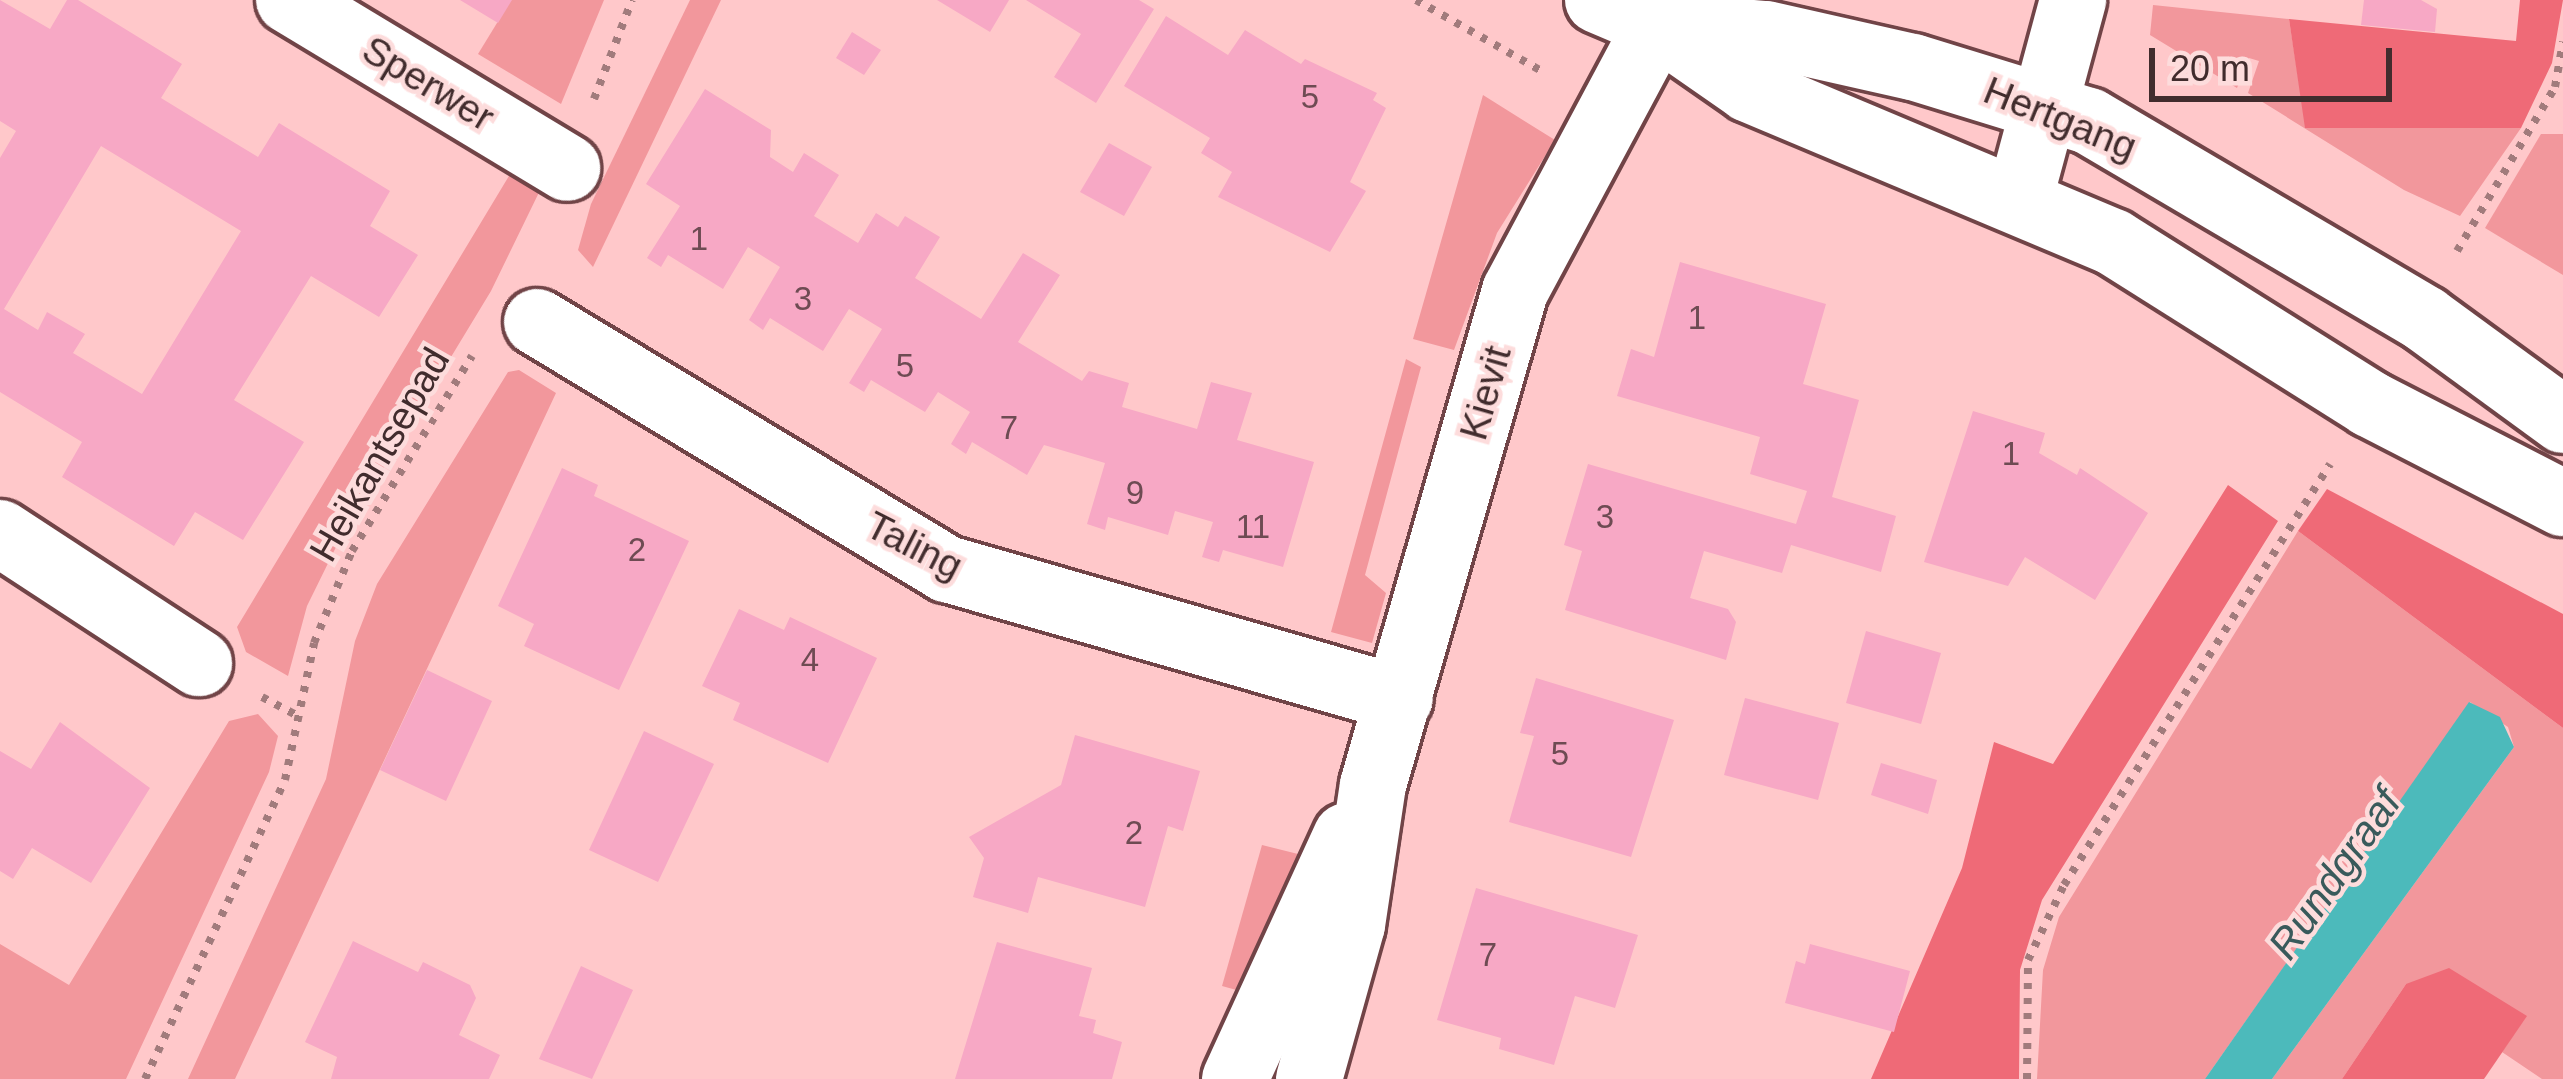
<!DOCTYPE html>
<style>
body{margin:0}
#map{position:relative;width:2563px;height:1079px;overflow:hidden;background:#ffc8ca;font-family:Arial,sans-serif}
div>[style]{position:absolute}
.green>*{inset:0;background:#f2979c}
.forest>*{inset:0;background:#ef6a77}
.water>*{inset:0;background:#4cbabb}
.building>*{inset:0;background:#f7a8c5}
.path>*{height:8px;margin-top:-4px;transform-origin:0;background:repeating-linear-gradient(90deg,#a17b7c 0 6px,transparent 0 15px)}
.roads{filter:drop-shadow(3px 0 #714447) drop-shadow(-3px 0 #714447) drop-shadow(0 3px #714447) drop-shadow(0 -3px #714447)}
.minor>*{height:66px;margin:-33px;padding:0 33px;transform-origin:33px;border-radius:33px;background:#fff}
.tertiary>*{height:66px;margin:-33px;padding:0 33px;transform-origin:33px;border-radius:33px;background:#fff}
span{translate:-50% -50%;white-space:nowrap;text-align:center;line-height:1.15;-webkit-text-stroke:9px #fddcdc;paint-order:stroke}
.number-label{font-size:33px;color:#6e4b53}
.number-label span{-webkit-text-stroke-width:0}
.street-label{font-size:39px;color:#412c2d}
.water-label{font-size:42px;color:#395a5b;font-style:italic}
.scale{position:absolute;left:2149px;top:48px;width:243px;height:54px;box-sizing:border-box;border:6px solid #412c2d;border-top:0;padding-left:15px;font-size:36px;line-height:42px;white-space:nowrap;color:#412c2d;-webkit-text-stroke:9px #fddcdc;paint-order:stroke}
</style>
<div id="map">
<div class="green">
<i style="clip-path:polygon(511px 0,604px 0,561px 104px,478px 54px)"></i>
<i style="clip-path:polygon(690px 0,721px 0,593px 267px,578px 250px,591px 204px)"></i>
<i style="clip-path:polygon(2153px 5px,2289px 19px,2306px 128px,2521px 128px,2460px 216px,2404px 190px,2248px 93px,2259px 61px,2249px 58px,2237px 88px,2150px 35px)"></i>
<i style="clip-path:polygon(1483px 95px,1555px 140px,1497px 233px,1454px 350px,1413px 339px)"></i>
<i style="clip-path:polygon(2541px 134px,2563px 134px,2563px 275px,2485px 228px)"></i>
<i style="clip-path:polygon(512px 171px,546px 178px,491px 291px,337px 545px,307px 606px,288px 676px,246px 652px,237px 627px)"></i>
<i style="clip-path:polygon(1406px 359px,1421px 367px,1365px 575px,1386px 593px,1372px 643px,1331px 632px)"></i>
<i style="clip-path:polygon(519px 370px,556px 393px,235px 1079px,188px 1079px,326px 779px,355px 641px,377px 584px,508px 372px)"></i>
<i style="clip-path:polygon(2298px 531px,2563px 728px,2563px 1079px,2542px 1079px,2502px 1052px,2526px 1016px,2406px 984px,2342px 1079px,2272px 1079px,2514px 747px,2508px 727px,2470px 702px,2205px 1079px,2037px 1079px,2043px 970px,2059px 917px)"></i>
<i style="clip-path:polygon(258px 714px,278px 736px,269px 772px,126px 1079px,0 1079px,0 944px,69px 985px,229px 721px)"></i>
<i style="clip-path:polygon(1262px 845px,1306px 856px,1240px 991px,1222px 986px)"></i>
</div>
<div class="forest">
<i style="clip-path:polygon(2520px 0,2563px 0,2552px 63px,2521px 128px,2305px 128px,2289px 19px,2516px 41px)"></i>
<i style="clip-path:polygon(2228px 485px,2278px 521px,2042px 900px,2020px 970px,2019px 1079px,1871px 1079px,1962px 868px,1994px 742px,2053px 764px)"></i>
<i style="clip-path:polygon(2327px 489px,2563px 614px,2563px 728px,2298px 531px)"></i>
<i style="clip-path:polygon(2449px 968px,2527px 1016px,2484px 1079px,2342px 1079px,2406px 984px)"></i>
</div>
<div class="water">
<i style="clip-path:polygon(2469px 702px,2500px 717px,2514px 747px,2272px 1079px,2205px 1079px)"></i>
</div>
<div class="building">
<i style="clip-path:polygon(evenodd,0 0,50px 29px,67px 0,78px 0,182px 64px,161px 98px,210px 128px,258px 157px,279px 123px,390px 191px,370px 226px,418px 255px,379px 317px,311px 276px,234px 400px,304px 442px,243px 540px,195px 512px,174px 546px,62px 477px,82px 442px,0 392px,0 158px,16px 131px,0 121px,0 0,101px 146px,241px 231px,142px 394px,73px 353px,85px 334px,47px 312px,38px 330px,4px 309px,101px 146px)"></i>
<i style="clip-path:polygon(460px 0,512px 0,498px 23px)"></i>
<i style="clip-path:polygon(937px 0,1009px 0,990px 32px)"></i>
<i style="clip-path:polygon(1026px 0,1139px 0,1154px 9px,1096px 103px,1054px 77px,1081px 34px)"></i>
<i style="clip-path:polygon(2364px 0,2421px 0,2437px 9px,2435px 32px,2361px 25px)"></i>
<i style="clip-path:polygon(1166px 16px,1228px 55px,1245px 30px,1301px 64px,1305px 59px,1377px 93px,1373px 100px,1386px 108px,1350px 182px,1366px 191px,1330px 252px,1218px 197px,1232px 172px,1201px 153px,1210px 138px,1124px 86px)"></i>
<i style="clip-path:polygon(852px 32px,881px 50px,864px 75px,836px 58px)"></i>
<i style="clip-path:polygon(705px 89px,771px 130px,770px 157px,793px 172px,804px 153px,839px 175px,814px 216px,858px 243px,876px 213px,898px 227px,905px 216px,940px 237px,915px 278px,981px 319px,1023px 253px,1060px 275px,1018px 342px,1082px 381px,1089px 371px,1129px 383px,1122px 407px,1197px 429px,1211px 382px,1252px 393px,1237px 440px,1314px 462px,1283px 567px,1223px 550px,1219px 562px,1202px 557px,1213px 522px,1175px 511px,1168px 535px,1108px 517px,1105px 530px,1087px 524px,1105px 463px,1044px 445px,1027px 475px,972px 442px,966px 454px,951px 444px,970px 412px,938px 392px,925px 412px,871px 380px,864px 392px,849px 383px,882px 329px,849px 309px,823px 351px,770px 318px,763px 330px,749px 320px,780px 267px,748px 247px,723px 289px,668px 255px,661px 267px,647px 258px,680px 206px,646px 184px)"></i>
<i style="clip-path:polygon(1109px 143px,1152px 167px,1124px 216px,1080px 192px)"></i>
<i style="clip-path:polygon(1680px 262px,1826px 304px,1803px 384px,1859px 400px,1832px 497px,1896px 516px,1881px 572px,1791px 545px,1782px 573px,1704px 551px,1690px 598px,1728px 609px,1736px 622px,1726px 660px,1565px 610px,1582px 551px,1564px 545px,1588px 464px,1796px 524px,1807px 491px,1750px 474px,1760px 437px,1617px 396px,1631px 349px,1654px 357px)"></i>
<i style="clip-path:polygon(1973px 411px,2045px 433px,2039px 453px,2077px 475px,2080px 468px,2148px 513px,2095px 600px,2025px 557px,2008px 586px,1924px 562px)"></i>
<i style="clip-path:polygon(562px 468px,598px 485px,594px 496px,689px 541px,619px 690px,524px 646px,534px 624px,498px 606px)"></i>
<i style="clip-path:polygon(739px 609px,784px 630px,790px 617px,877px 658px,828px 763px,733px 720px,740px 703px,702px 686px)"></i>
<i style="clip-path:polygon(1866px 631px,1941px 653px,1921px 724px,1846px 703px)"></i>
<i style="clip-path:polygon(427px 670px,492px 701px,446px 801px,380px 770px)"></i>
<i style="clip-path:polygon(1536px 678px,1674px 720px,1631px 857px,1509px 822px,1534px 736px,1520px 733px)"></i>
<i style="clip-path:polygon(1745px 698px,1839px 723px,1818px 800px,1724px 775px)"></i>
<i style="clip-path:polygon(60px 722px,150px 788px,91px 883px,32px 848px,13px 879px,0 871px,0 751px,31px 769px)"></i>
<i style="clip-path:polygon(644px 731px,714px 764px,658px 882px,589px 850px)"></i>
<i style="clip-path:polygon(1075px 735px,1200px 771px,1183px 831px,1168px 826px,1145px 907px,1038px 877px,1028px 913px,973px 897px,984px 858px,969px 837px,1061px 785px)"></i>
<i style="clip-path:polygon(1881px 763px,1937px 780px,1928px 814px,1871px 795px)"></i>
<i style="clip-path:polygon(1476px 888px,1638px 935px,1615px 1008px,1575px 996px,1554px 1065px,1499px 1049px,1501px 1038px,1437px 1020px)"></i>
<i style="clip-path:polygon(353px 941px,418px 972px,423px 962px,470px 985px,476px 998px,459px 1035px,500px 1055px,489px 1079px,331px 1079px,337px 1057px,305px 1042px)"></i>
<i style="clip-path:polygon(997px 942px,1092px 968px,1079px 1016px,1096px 1020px,1093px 1033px,1122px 1042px,1112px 1079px,955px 1079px)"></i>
<i style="clip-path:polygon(1810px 944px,1910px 971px,1894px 1032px,1785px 1003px,1796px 961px,1805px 964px)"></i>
<i style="clip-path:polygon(581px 966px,633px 990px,592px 1079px,539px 1059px)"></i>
</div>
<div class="path">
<i style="left:1416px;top:0;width:148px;rotate:29.5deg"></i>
<i style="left:594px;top:99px;width:106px;rotate:-69deg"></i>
<i style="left:2457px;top:251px;width:191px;rotate:-59.1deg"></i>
<i style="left:2555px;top:87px;width:46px;rotate:-79.9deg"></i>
<i style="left:262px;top:697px;width:41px;rotate:27.8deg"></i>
<i style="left:145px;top:1079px;width:330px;rotate:-64.9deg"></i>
<i style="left:285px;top:780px;width:140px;rotate:-78deg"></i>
<i style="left:314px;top:643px;width:100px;rotate:-67.6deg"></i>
<i style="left:352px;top:551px;width:229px;rotate:-58.4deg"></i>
<i style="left:2027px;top:1079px;width:119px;rotate:-89.5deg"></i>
<i style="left:2028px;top:960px;width:83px;rotate:-64.4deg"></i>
<i style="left:2064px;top:885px;width:498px;rotate:-57.7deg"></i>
</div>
<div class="roads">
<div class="minor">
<i style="left:289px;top:0;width:325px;rotate:31.1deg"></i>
<i style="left:2020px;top:197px;width:204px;rotate:-74.9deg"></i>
<i style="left:537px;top:322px;width:479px;rotate:31.1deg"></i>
<i style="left:947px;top:569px;width:471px;rotate:16deg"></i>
<i style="left:0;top:533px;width:238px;rotate:33.2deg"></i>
<i style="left:1235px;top:1079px;width:267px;rotate:-65.4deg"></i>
<i style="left:1309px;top:1079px;width:160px;rotate:-74.4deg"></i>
<i style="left:1352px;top:925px;width:142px;rotate:-81.5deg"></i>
<i style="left:1373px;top:785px;width:514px;rotate:-73.96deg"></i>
<i style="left:1515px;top:291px;width:302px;rotate:-61.9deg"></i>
</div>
<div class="tertiary">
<i style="left:1598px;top:0;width:64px;rotate:23deg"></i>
<i style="left:1657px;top:25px;width:112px;rotate:34.8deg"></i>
<i style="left:1749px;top:89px;width:395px;rotate:22.8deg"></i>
<i style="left:2113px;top:242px;width:304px;rotate:32.2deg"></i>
<i style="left:2370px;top:404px;width:217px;rotate:27.2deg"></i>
<i style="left:1660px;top:25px;width:106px;rotate:4.9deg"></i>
<i style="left:1766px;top:34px;width:151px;rotate:12.7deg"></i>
<i style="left:1913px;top:67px;width:184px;rotate:17.1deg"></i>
<i style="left:2089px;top:121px;width:390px;rotate:30.5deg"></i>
<i style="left:2425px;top:319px;width:171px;rotate:36.2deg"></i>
</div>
</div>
<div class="number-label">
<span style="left:1310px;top:97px">5</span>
<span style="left:699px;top:239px">1</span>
<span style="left:803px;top:299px">3</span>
<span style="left:1697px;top:318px">1</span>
<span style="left:905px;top:366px">5</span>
<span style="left:1009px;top:428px">7</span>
<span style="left:2011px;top:454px">1</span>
<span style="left:1135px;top:493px">9</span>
<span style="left:1605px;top:517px">3</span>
<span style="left:1253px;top:527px">11</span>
<span style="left:637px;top:550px">2</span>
<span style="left:810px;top:660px">4</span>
<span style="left:1560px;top:754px">5</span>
<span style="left:1134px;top:833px">2</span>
<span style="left:1488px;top:955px">7</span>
</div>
<div class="street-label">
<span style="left:428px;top:84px;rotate:31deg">Sperwer</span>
<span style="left:2060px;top:119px;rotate:22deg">Hertgang</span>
<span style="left:1486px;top:393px;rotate:-74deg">Kievit</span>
<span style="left:380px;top:455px;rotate:-60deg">Heikantsepad</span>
<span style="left:914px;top:546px;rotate:27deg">Taling</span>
</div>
<div class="water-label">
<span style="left:2335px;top:874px;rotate:-55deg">Rundgraaf</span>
</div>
<div class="scale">20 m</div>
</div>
